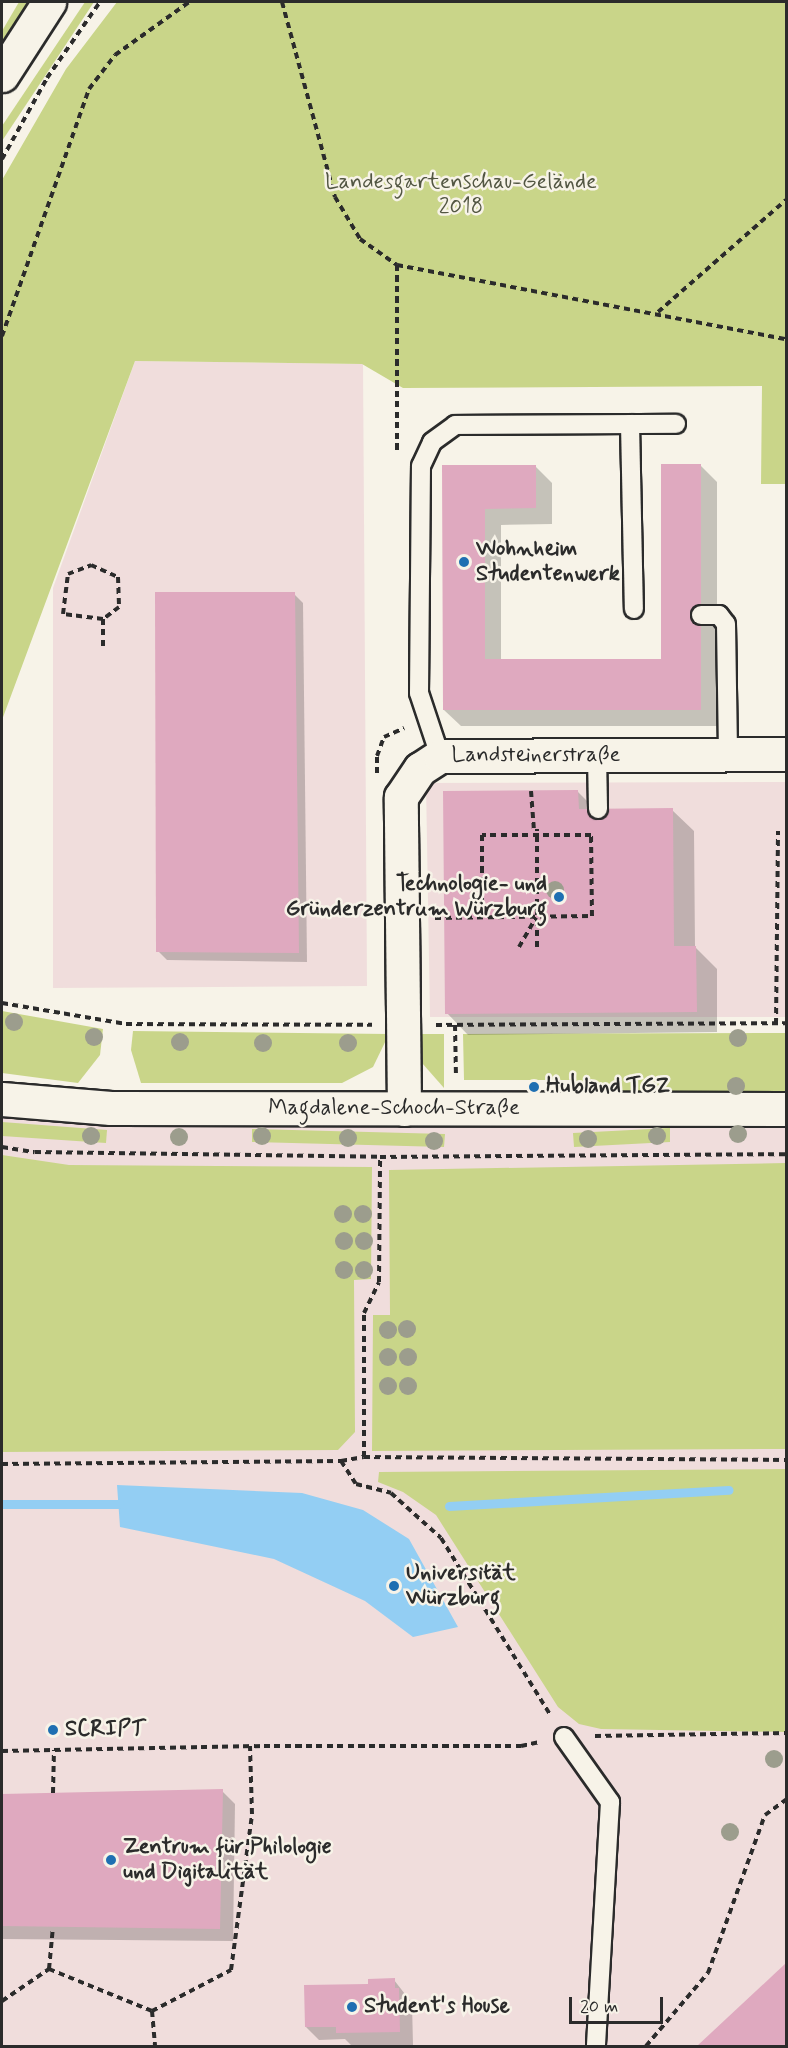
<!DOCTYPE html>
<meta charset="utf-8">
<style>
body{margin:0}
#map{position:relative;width:788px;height:2048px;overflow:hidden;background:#f7f3e8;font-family:Mynerve,sans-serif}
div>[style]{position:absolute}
.built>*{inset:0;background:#f0dddc}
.green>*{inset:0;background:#c9d589}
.water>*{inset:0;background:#93cef3}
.shadow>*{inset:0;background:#0003}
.stream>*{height:9px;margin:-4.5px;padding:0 4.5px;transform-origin:4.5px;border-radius:4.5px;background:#93cef3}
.building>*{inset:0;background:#dfa9bf}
.path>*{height:4px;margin-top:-2px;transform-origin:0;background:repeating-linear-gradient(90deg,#2b2b2b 0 6px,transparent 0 10.5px)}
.roads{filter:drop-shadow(2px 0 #2b2b2b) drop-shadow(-2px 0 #2b2b2b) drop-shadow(0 2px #2b2b2b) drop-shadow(0 -2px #2b2b2b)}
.service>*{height:18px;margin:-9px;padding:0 9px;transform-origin:9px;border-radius:9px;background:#f7f3e8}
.minor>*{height:33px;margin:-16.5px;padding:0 16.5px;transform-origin:16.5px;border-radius:16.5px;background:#f7f3e8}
.tertiary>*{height:33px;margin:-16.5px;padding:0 16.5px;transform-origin:16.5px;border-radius:16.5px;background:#f7f3e8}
.trees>*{width:18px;height:18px;margin:-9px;border-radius:50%;background:#9c9d8d}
.dots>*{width:16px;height:16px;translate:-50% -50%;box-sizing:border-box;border:3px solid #f7f3e8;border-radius:50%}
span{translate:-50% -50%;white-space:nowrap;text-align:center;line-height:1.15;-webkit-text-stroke:5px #f7f3e8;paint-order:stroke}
.park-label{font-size:22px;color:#525642}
.poi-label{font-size:22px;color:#2b2b2b;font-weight:700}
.left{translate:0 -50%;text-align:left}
.right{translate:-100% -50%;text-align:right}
.street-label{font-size:22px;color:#2b2b2b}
.frame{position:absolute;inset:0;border:3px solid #2b2b2b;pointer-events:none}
.scale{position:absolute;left:569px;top:1997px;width:94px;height:27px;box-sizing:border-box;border:3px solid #2b2b2b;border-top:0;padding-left:8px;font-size:18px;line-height:21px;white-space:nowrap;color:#2b2b2b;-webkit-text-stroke:4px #f7f3e8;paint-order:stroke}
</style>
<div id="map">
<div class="built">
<i style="clip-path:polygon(135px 361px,363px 364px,367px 986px,53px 988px,53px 588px)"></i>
<i style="clip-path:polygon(786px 782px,786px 1017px,430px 1017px,426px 783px)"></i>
<i style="clip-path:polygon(2px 1118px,410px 1126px,786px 1124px,786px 2046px,2px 2046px)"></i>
</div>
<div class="green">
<i style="clip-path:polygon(19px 2px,30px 2px,2px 48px,2px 31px)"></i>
<i style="clip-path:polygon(85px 2px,94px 2px,2px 141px,2px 126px)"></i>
<i style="clip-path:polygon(117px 2px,786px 2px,786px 484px,761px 484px,762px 386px,403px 388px,362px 364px,135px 361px,2px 720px,2px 180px,66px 69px)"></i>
<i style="clip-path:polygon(2px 1011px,103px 1029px,100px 1055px,78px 1083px,2px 1073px)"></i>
<i style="clip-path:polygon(133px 1031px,389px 1034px,373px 1067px,342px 1083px,141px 1083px,131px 1050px)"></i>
<i style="clip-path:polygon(786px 1033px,786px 1094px,573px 1094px,573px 1080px,464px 1080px,463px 1034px)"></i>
<i style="clip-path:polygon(419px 1034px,444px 1034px,444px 1088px,422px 1063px)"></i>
<i style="clip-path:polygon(2px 1122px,107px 1130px,106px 1143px,2px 1136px)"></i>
<i style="clip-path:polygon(670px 1128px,670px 1142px,574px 1147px,573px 1133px)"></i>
<i style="clip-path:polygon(252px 1129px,445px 1134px,444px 1147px,252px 1142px)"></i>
<i style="clip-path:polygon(2px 1155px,69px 1165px,372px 1167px,371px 1279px,354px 1280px,355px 1432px,338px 1450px,2px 1452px)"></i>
<i style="clip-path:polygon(786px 1163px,786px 1449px,372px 1451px,373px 1315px,390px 1315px,389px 1170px)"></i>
<i style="clip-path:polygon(786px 1469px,786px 1732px,601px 1729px,579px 1724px,558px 1707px,436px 1515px,403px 1492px,378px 1482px,379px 1472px)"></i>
</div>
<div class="water">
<i style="clip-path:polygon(117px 1485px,302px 1493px,363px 1510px,409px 1539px,458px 1627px,413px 1637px,365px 1601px,274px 1559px,120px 1527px)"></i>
</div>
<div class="shadow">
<i style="clip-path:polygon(700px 465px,717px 482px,717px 726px,461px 726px,444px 710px,444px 467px,535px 466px,552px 483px,552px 524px,501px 525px,501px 661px,663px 660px)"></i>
<i style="clip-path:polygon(294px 594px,303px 603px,307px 962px,167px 960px,158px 951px)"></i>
<i style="clip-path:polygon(578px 792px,596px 810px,672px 810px,694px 831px,695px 947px,717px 969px,717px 1032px,468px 1035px,447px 1013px)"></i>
<i style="clip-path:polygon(222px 1791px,235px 1804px,233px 1941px,2px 1939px,2px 1796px)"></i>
<i style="clip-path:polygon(786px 1965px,786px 2046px,699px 2046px)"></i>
<i style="clip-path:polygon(394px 1980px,412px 2003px,413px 2045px,351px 2045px,345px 2039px,319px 2040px,306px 2027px)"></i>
</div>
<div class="stream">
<i style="left:2px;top:1504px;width:117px"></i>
<i style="left:449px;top:1506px;width:280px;rotate:-3.3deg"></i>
</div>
<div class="building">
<i style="clip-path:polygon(661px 464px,701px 464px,701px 710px,443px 710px,442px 465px,536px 465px,536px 508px,485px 509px,485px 659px,661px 659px)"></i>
<i style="clip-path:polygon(155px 592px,295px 592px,299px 953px,156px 952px)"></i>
<i style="clip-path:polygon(578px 790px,579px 809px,673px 808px,674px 946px,696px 946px,697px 1012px,445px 1014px,443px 791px)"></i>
<i style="clip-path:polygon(223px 1789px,220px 1929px,2px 1926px,2px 1794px)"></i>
<i style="clip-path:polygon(786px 1963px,786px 2046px,697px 2046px)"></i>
<i style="clip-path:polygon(395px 1978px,395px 1988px,399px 1988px,400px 2032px,336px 2033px,336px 2027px,305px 2027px,304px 1985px,368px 1984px,368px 1979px)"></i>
</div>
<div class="path">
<i style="left:282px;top:2px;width:202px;rotate:74.8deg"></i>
<i style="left:335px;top:197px;width:49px;rotate:59.2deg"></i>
<i style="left:360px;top:239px;width:45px;rotate:35.1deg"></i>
<i style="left:397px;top:265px;width:396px;rotate:10.8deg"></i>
<i style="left:2px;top:159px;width:93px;rotate:-60.9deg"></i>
<i style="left:47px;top:78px;width:93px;rotate:-55.1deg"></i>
<i style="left:397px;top:265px;width:189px;rotate:90deg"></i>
<i style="left:658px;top:312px;width:170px;rotate:-41.2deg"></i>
<i style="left:2px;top:336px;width:262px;rotate:-70.6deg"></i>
<i style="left:89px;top:89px;width:43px;rotate:-52.6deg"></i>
<i style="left:115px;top:55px;width:91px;rotate:-35.6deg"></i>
<i style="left:103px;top:619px;width:40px;rotate:-172.9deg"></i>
<i style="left:63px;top:614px;width:40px;rotate:-82.9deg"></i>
<i style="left:68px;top:574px;width:25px;rotate:-21deg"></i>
<i style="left:91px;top:565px;width:30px;rotate:24deg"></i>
<i style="left:118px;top:577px;width:30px;rotate:88deg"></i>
<i style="left:119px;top:607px;width:20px;rotate:143deg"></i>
<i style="left:103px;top:619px;width:27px;rotate:90deg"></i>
<i style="left:377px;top:773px;width:17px;rotate:-90deg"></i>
<i style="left:377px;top:756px;width:20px;rotate:-70deg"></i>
<i style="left:384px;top:737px;width:22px;rotate:-24deg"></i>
<i style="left:531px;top:791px;width:40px;rotate:85.7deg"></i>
<i style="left:435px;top:918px;width:157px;rotate:-0.7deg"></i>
<i style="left:592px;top:916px;width:81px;rotate:-90.7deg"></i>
<i style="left:591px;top:835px;width:109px;rotate:180deg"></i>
<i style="left:482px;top:835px;width:81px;rotate:90deg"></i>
<i style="left:519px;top:947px;width:34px;rotate:-60deg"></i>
<i style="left:537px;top:947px;width:118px;rotate:-90deg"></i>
<i style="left:2px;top:1003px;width:126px;rotate:9.6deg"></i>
<i style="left:126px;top:1024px;width:246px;rotate:0.2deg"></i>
<i style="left:776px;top:1024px;width:193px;rotate:-89.4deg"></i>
<i style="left:436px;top:1025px;width:350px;rotate:-0.3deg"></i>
<i style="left:455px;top:1025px;width:51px;rotate:88.9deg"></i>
<i style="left:2px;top:1147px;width:33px;rotate:9deg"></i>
<i style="left:35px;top:1152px;width:345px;rotate:0.8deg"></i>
<i style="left:380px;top:1157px;width:406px;rotate:-0.4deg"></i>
<i style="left:364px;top:1457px;width:144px;rotate:-90deg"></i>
<i style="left:364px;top:1313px;width:34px;rotate:-64deg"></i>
<i style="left:379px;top:1282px;width:125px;rotate:-89.5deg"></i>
<i style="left:341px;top:1461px;width:23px;rotate:-10deg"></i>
<i style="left:364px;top:1457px;width:422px;rotate:0.4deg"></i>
<i style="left:2px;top:1464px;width:339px;rotate:-0.5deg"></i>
<i style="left:341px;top:1461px;width:27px;rotate:57deg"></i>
<i style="left:356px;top:1484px;width:36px;rotate:14deg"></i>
<i style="left:391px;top:1493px;width:67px;rotate:42deg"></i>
<i style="left:441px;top:1538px;width:209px;rotate:58.3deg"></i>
<i style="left:595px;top:1736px;width:191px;rotate:-0.9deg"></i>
<i style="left:2px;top:1751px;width:262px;rotate:-1.1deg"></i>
<i style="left:264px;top:1746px;width:257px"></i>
<i style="left:521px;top:1746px;width:19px;rotate:-12deg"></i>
<i style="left:53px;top:1793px;width:43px;rotate:-88.7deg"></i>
<i style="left:49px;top:1969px;width:42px;rotate:-84.6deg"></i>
<i style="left:2px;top:2001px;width:57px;rotate:-34.2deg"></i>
<i style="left:49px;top:1969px;width:111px;rotate:22.2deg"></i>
<i style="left:152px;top:2011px;width:89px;rotate:-27.4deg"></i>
<i style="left:231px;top:1970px;width:157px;rotate:-82.3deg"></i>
<i style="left:252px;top:1814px;width:68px;rotate:-91.7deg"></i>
<i style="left:152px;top:2011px;width:35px;rotate:85deg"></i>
<i style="left:646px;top:2046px;width:96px;rotate:-49.7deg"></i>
<i style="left:708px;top:1973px;width:168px;rotate:-70.2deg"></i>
<i style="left:765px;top:1815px;width:26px;rotate:-36deg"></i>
</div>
<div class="roads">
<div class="service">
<i style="left:630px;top:424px;width:185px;rotate:88.8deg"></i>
<i style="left:701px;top:615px;width:18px"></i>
<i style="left:719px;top:615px;width:11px;rotate:52deg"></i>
<i style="left:726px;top:624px;width:129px;rotate:89.1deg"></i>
<i style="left:440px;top:756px;width:66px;rotate:-108.4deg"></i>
<i style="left:419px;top:693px;width:227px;rotate:-89.5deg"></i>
<i style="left:421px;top:466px;width:26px;rotate:-65deg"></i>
<i style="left:432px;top:442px;width:29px;rotate:-36deg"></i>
<i style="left:455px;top:425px;width:221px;rotate:-0.3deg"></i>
<i style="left:597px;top:756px;width:53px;rotate:88.9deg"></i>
<i style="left:564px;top:1737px;width:80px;rotate:54.7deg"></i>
<i style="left:610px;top:1802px;width:244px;rotate:93.3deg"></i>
</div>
<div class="minor">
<i style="left:2px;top:1099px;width:109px;rotate:4.7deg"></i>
<i style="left:111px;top:1108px;width:675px;rotate:0.08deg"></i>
<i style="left:404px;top:1109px;width:312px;rotate:-90.6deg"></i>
<i style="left:401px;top:797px;width:34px;rotate:-56deg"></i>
<i style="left:420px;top:769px;width:24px;rotate:-33deg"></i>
<i style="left:440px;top:756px;width:346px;rotate:-0.3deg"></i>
</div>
<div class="tertiary">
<i style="left:2px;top:75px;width:87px;rotate:-57.2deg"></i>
</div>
</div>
<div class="trees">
<i style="left:555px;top:890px"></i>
<i style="left:14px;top:1022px"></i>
<i style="left:94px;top:1037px"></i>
<i style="left:738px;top:1038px"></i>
<i style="left:180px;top:1042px"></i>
<i style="left:263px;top:1043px"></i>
<i style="left:348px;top:1043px"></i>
<i style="left:736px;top:1086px"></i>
<i style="left:738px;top:1134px"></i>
<i style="left:91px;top:1136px"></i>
<i style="left:262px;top:1136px"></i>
<i style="left:657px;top:1136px"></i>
<i style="left:179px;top:1137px"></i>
<i style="left:348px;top:1138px"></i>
<i style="left:588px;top:1139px"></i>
<i style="left:434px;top:1141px"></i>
<i style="left:343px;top:1214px"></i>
<i style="left:363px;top:1214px"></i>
<i style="left:344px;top:1241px"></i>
<i style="left:364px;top:1241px"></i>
<i style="left:344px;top:1270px"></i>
<i style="left:364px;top:1270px"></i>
<i style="left:407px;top:1329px"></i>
<i style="left:388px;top:1330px"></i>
<i style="left:388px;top:1357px"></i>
<i style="left:408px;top:1357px"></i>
<i style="left:388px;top:1386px"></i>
<i style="left:408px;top:1386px"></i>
<i style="left:774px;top:1759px"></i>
<i style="left:730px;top:1832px"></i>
</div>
<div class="dots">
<i style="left:464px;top:562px;background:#1f6fb2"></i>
<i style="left:559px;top:897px;background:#1f6fb2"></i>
<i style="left:534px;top:1087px;background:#1f6fb2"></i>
<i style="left:394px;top:1586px;background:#1f6fb2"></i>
<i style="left:53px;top:1730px;background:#1f6fb2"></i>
<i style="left:111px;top:1860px;background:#1f6fb2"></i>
<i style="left:352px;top:2007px;background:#1f6fb2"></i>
</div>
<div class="park-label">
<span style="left:461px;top:195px">Landesgartenschau-Gelände<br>2018</span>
</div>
<div class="poi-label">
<span class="left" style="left:476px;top:562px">Wohnheim<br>Studentenwerk</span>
<span class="right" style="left:547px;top:897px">Technologie- und<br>Gründerzentrum Würzburg</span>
<span class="left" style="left:546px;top:1087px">Hubland TGZ</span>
<span class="left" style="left:406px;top:1586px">Universität<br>Würzburg</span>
<span class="left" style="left:65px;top:1730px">SCRIPT</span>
<span class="left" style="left:123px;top:1860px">Zentrum für Philologie<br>und Digitalität</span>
<span class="left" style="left:364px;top:2007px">Student's House</span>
</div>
<div class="street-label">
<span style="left:536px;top:756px">Landsteinerstraße</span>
<span style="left:394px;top:1109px">Magdalene-Schoch-Straße</span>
</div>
<div class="frame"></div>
<div class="scale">20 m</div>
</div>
